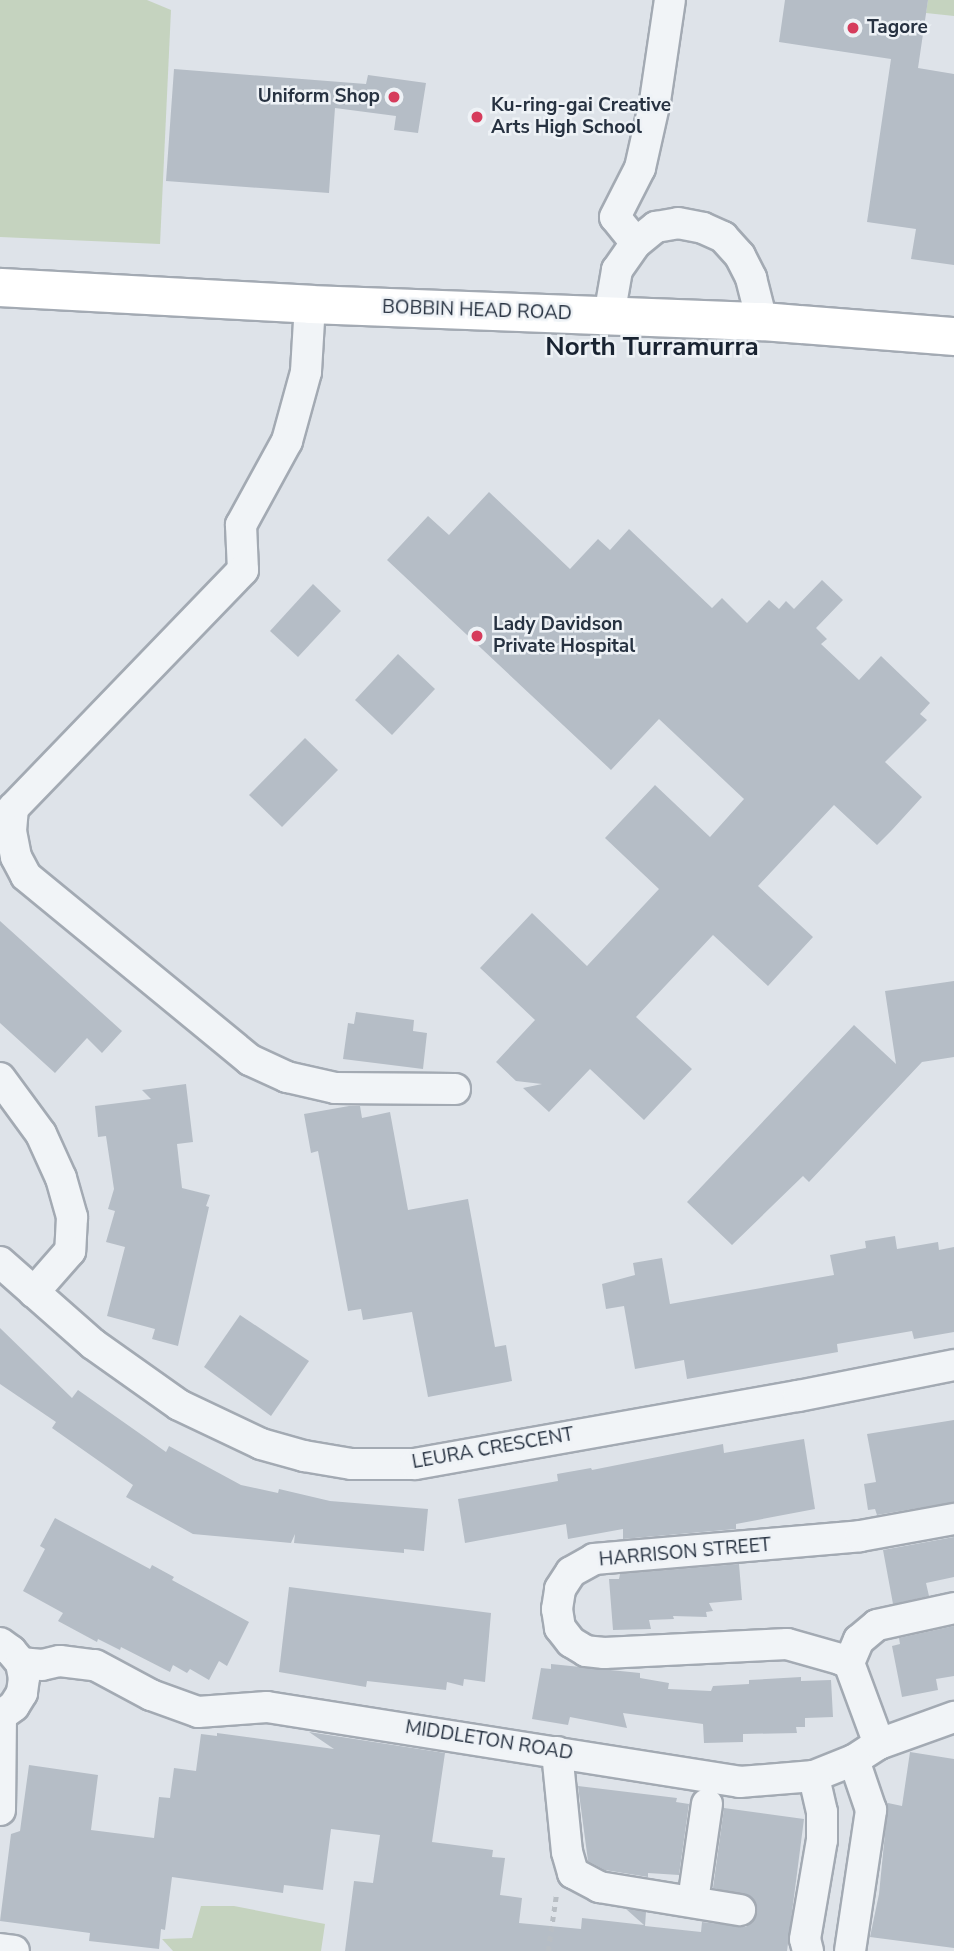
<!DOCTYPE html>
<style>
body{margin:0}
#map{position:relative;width:954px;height:1951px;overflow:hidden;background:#dee3e9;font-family:"Nunito Sans",sans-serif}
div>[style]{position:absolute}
.green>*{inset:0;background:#c5d3bf}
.building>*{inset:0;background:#b5bdc6}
.path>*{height:4.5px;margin-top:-2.25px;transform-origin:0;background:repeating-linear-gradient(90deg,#b8bec4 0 5px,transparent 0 10px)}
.roads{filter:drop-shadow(2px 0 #a3aab3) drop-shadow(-2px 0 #a3aab3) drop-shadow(0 2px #a3aab3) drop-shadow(0 -2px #a3aab3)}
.minor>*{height:30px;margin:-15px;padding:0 15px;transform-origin:15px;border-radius:15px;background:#f1f4f7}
.major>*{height:37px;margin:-18.5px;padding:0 18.5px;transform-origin:18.5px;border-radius:18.5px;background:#fff}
.dots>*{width:19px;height:19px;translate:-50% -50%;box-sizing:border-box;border:4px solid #eef2f6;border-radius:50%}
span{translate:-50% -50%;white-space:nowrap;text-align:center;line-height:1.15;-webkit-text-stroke:5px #eef2f6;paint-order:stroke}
.poi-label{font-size:19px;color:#273241;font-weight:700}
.left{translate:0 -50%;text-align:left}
.right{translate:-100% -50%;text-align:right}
.street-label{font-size:19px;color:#273241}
.district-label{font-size:26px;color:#192331;font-weight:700}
</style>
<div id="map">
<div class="green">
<i style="clip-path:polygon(0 0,147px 0,171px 10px,160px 244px,0 237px)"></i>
<i style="clip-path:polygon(928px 0,954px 0,954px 16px,926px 13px)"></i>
<i style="clip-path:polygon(201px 1906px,234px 1906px,325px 1924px,321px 1951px,173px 1951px,162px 1939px,192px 1938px)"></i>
</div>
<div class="building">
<i style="clip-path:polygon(785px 0,928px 0,918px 68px,954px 74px,954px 265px,911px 259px,916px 229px,867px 222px,891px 59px,779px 42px)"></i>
<i style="clip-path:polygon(174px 69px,366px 84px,368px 75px,426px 83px,418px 133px,394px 130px,396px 116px,335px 108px,329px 193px,166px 181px)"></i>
<i style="clip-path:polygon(489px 492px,570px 569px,598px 539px,610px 550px,629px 529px,712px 608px,722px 598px,747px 623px,769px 600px,779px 609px,786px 601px,794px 609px,822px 580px,843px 600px,816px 628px,827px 639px,821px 644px,859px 680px,881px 656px,930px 703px,920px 714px,927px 720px,885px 762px,922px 797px,892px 830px,877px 845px,834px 805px,758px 886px,813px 937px,768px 986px,713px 935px,636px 1017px,692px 1069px,644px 1120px,590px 1069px,549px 1112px,523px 1088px,542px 1084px,516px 1081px,496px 1062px,535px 1020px,480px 968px,532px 913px,587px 966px,659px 889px,605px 838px,655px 785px,710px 837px,744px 799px,659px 719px,611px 770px,387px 560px,428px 516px,449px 535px)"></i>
<i style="clip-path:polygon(313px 584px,341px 611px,298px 657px,270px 631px)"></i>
<i style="clip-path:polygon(398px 654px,435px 689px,392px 735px,355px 700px)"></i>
<i style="clip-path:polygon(305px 738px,338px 770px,282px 827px,249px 795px)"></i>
<i style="clip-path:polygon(0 921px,122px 1031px,102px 1053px,87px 1038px,55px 1073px,0 1023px)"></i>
<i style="clip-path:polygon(954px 981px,954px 1057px,922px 1062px,809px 1182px,803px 1176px,732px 1245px,687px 1202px,854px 1025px,896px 1064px,885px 991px)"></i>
<i style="clip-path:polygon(356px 1012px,414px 1020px,413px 1031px,427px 1033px,423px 1069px,343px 1059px,348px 1023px,354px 1024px)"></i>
<i style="clip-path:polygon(186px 1084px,193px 1142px,177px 1144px,182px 1188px,210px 1195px,206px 1206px,209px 1207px,178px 1346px,152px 1339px,155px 1329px,107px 1316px,125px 1247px,106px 1242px,115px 1211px,108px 1209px,114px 1189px,106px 1136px,98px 1137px,95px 1106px,151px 1099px,142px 1090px)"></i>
<i style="clip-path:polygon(349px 1106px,360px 1106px,362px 1118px,390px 1112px,408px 1210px,468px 1199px,495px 1347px,506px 1345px,512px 1381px,428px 1397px,412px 1312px,363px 1320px,361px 1309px,348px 1311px,318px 1151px,311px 1153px,304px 1114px)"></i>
<i style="clip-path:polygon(895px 1236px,897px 1249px,938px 1242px,939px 1250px,954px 1247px,954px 1332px,914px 1339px,912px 1331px,837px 1344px,838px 1352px,687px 1379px,684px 1360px,635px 1369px,624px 1306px,606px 1309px,602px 1284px,635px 1275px,633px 1263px,662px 1258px,670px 1304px,834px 1275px,830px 1255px,866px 1248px,865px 1241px)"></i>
<i style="clip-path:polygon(240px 1315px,309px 1361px,271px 1416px,204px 1367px)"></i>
<i style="clip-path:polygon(0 1328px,72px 1398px,78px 1390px,166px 1452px,169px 1446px,241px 1485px,278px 1493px,279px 1489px,330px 1501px,428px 1509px,424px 1551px,404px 1549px,404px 1553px,294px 1543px,295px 1534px,291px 1543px,193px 1534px,126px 1497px,133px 1485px,52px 1428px,56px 1422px,0 1384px)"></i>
<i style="clip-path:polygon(954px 1420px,954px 1502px,877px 1515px,875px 1509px,868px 1510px,864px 1484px,876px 1482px,867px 1434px)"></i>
<i style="clip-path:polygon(804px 1439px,815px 1509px,736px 1524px,736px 1529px,623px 1539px,623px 1529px,568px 1539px,566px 1524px,465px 1543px,458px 1499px,558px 1481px,557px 1474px,591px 1468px,592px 1470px,723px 1444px,724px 1453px)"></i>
<i style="clip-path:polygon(55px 1518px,150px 1569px,152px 1565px,174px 1577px,172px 1580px,249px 1622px,227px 1666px,219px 1661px,209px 1680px,190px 1669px,187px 1673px,173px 1665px,170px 1672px,121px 1647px,120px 1650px,98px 1639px,97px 1642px,58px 1621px,63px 1613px,23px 1591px,45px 1549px,40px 1546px)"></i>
<i style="clip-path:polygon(954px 1537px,954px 1577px,926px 1583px,929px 1596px,893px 1604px,883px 1550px)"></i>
<i style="clip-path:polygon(739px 1564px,742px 1600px,709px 1603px,713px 1611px,706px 1612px,707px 1617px,673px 1616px,674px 1619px,649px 1620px,651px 1629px,613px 1630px,609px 1579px,619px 1579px,620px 1574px)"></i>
<i style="clip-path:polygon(289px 1587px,491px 1613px,485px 1682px,464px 1679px,463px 1686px,447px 1682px,446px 1690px,367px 1681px,366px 1687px,279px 1672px)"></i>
<i style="clip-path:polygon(954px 1626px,954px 1676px,936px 1679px,938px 1690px,902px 1697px,892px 1646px,900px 1644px,899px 1638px)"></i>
<i style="clip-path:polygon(551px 1664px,640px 1673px,640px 1678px,669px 1683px,668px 1689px,711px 1691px,713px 1686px,749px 1684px,749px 1680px,801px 1677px,801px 1681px,831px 1680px,833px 1717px,805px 1718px,805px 1727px,796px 1727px,797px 1733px,743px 1734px,743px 1742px,704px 1743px,703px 1724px,623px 1713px,627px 1728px,570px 1717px,568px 1725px,532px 1719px,541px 1668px,551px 1669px)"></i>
<i style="clip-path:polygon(309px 1732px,445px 1753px,432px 1842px,493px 1850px,492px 1857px,505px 1858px,500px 1895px,522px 1898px,519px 1923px,581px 1929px,582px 1918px,644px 1925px,626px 1909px,646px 1912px,645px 1926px,701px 1932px,702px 1922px,746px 1927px,757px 1913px,752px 1897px,713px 1888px,724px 1808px,804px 1819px,787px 1951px,345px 1951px,354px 1881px,373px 1883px,380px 1835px,331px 1829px,323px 1890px,284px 1885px,283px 1893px,172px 1877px,165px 1930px,161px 1929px,159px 1949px,89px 1941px,90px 1933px,0 1921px,11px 1834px,20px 1831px,29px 1765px,98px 1775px,91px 1830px,154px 1838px,159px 1797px,170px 1798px,174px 1768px,196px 1771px,201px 1734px,217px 1736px,217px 1733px,334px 1749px)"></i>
<i style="clip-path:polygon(910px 1752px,954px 1759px,954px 1948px,870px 1937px,879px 1894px,888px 1803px,902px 1806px)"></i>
<i style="clip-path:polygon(578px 1786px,677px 1798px,676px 1802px,689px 1804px,679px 1875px,648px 1873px,648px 1877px,605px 1870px,588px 1861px)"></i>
</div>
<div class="path">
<i style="left:548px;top:1951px;width:56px;rotate:-81.7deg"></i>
</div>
<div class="roads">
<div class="minor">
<i style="left:636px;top:243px;width:33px;rotate:-129deg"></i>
<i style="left:615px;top:217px;width:55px;rotate:-63deg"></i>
<i style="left:640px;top:168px;width:69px;rotate:-77.4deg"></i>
<i style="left:655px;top:101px;width:102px;rotate:-81.6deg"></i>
<i style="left:310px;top:304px;width:68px;rotate:93.4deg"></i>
<i style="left:306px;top:372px;width:72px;rotate:105.4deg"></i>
<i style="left:287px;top:441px;width:96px;rotate:118.7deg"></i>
<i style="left:241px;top:525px;width:45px;rotate:87.5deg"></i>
<i style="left:243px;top:570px;width:331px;rotate:134deg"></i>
<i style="left:13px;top:808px;width:23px;rotate:95deg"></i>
<i style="left:11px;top:831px;width:26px;rotate:79deg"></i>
<i style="left:16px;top:857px;width:21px;rotate:62deg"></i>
<i style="left:26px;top:876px;width:290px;rotate:39.4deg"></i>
<i style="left:250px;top:1060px;width:41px;rotate:24.7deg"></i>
<i style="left:287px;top:1077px;width:49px;rotate:12.9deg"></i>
<i style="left:335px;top:1088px;width:120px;rotate:0.5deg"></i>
<i style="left:609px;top:316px;width:47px;rotate:-80.1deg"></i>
<i style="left:617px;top:270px;width:33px;rotate:-55deg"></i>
<i style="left:636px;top:243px;width:26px;rotate:-39deg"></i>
<i style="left:656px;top:227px;width:22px;rotate:-10deg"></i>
<i style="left:678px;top:223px;width:25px;rotate:11deg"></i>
<i style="left:703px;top:228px;width:22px;rotate:24deg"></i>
<i style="left:723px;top:237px;width:25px;rotate:48deg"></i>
<i style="left:740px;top:256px;width:25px;rotate:63deg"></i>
<i style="left:751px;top:278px;width:44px;rotate:75.7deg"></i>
<i style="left:0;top:1078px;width:69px;rotate:53.8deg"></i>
<i style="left:41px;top:1134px;width:48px;rotate:65.6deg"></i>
<i style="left:61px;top:1178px;width:41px;rotate:74.2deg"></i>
<i style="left:72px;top:1217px;width:34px;rotate:93deg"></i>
<i style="left:70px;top:1251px;width:55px;rotate:131.3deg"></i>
<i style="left:0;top:1262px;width:124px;rotate:41.4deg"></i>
<i style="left:93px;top:1344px;width:105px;rotate:35.3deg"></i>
<i style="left:179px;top:1405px;width:91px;rotate:25.4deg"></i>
<i style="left:261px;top:1444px;width:45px;rotate:15.6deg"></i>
<i style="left:304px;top:1456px;width:48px;rotate:9.7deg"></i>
<i style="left:351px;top:1464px;width:64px"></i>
<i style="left:415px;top:1464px;width:389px;rotate:-10.1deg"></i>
<i style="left:798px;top:1396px;width:159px;rotate:-11.2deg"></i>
<i style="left:0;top:1643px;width:14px;rotate:36deg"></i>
<i style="left:11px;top:1651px;width:16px;rotate:50deg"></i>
<i style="left:21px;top:1663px;width:15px;rotate:79deg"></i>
<i style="left:24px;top:1678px;width:15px;rotate:98deg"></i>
<i style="left:22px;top:1693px;width:15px;rotate:122deg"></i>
<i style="left:14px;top:1706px;width:17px;rotate:144deg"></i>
<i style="left:21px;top:1663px;width:21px;rotate:5deg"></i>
<i style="left:42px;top:1665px;width:18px;rotate:-13deg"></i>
<i style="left:60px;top:1661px;width:35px;rotate:7deg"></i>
<i style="left:95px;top:1665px;width:64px;rotate:28.2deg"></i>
<i style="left:151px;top:1695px;width:50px;rotate:19.9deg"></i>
<i style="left:198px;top:1712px;width:69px;rotate:-4.1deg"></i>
<i style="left:267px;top:1707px;width:479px;rotate:9deg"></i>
<i style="left:740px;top:1782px;width:74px;rotate:-4.6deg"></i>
<i style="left:814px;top:1776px;width:43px;rotate:-21.8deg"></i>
<i style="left:854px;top:1760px;width:30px;rotate:-33deg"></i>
<i style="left:879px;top:1744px;width:80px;rotate:-19.8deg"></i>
<i style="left:849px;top:1663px;width:25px;rotate:-67deg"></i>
<i style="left:859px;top:1640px;width:23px;rotate:-40deg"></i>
<i style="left:877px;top:1625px;width:79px;rotate:-12.4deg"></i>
<i style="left:879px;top:1744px;width:86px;rotate:-110.3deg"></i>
<i style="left:849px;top:1663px;width:10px;rotate:-156deg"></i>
<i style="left:840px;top:1659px;width:55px;rotate:-164.2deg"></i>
<i style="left:787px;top:1644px;width:183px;rotate:177.2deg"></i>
<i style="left:604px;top:1653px;width:18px;rotate:-174deg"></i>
<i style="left:586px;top:1651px;width:17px;rotate:-149deg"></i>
<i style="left:571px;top:1642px;width:18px;rotate:-128deg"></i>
<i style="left:560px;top:1628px;width:19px;rotate:-99deg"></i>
<i style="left:557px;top:1609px;width:20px;rotate:-81deg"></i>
<i style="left:560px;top:1589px;width:20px;rotate:-57deg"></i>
<i style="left:571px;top:1572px;width:26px;rotate:-29deg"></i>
<i style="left:594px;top:1559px;width:267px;rotate:-4.9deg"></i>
<i style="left:860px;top:1536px;width:96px;rotate:-10.3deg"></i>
<i style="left:557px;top:1752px;width:100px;rotate:84.3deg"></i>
<i style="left:567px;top:1852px;width:22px;rotate:74deg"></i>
<i style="left:573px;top:1873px;width:30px;rotate:28deg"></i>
<i style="left:599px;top:1887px;width:143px;rotate:9.3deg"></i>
<i style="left:0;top:1810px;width:95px;rotate:-89.4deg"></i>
<i style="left:693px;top:1901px;width:98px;rotate:-81.8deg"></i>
<i style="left:0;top:1949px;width:14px;rotate:8deg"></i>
<i style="left:808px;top:1951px;width:12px;rotate:-104deg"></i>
<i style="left:805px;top:1939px;width:100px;rotate:-80.3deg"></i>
<i style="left:822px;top:1840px;width:28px;rotate:-90deg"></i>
<i style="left:822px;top:1812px;width:37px;rotate:-103deg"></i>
<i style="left:850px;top:1951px;width:143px;rotate:-81.5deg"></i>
<i style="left:871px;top:1810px;width:53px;rotate:-108.8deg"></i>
</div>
<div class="major">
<i style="left:0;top:287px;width:310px;rotate:3.1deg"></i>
<i style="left:310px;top:304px;width:452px;rotate:2.2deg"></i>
<i style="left:762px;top:321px;width:193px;rotate:4.5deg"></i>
</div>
</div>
<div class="dots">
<i style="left:853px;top:28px;background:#d63c5c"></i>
<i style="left:394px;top:97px;background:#d63c5c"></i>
<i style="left:477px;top:117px;background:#d63c5c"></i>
<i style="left:477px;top:636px;background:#d63c5c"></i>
</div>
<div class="poi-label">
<span class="left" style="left:867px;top:28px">Tagore</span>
<span class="right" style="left:380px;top:97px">Uniform Shop</span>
<span class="left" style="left:491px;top:117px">Ku-ring-gai Creative<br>Arts High School</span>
<span class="left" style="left:493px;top:636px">Lady Davidson<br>Private Hospital</span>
</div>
<div class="street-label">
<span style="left:477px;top:311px;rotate:2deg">BOBBIN HEAD ROAD</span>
<span style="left:493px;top:1449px;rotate:-10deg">LEURA CRESCENT</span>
<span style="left:685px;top:1553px;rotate:-5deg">HARRISON STREET</span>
<span style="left:489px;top:1741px;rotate:9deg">MIDDLETON ROAD</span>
</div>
<div class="district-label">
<span style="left:652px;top:347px">North Turramurra</span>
</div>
</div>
